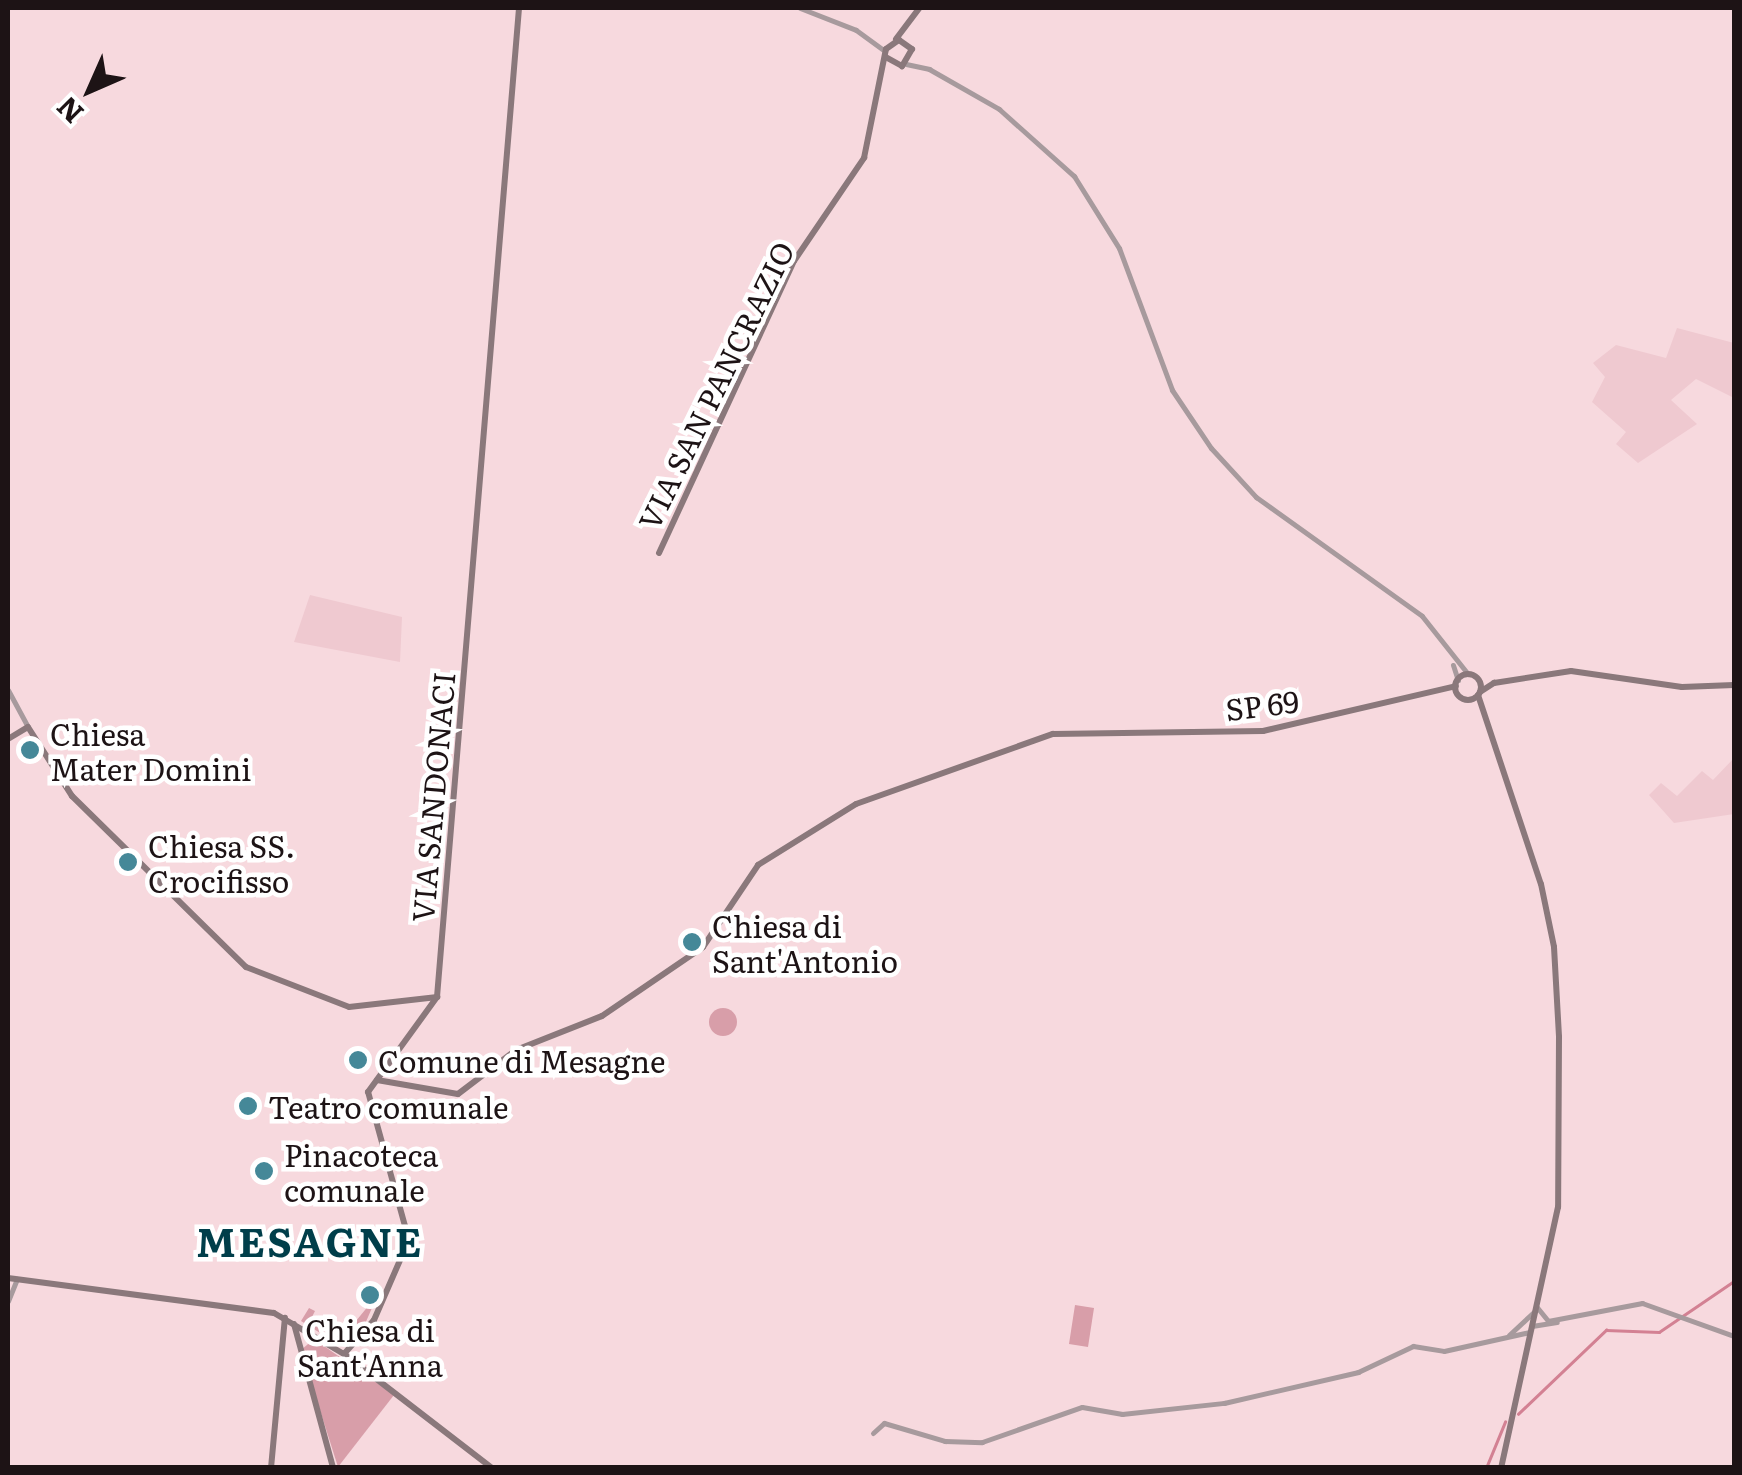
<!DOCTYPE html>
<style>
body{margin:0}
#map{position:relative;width:1742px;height:1475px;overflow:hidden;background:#f7d9de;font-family:Literata,serif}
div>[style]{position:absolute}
.built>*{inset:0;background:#efc9d0}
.green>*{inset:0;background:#d89ea9}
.round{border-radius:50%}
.stream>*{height:2.5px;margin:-1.25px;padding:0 1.25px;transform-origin:1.25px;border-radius:1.25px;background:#d38193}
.tertiary>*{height:5px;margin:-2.5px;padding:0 2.5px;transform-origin:2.5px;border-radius:2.5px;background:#a79a9d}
.secondary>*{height:6px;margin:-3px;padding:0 3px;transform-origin:3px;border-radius:3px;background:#8a787b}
.secondary>.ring{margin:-3px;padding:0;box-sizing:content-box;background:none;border:6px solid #8a787b;border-radius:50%}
.dots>*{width:28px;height:28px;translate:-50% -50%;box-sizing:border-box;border:5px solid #fff;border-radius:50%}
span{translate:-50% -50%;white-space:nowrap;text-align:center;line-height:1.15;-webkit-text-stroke:9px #fff;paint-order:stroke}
.street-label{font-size:30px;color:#1d1315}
.poi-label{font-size:30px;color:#1d1315}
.left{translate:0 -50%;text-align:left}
.district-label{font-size:40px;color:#003e4a;font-weight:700;letter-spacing:2.5px}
.frame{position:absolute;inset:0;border:10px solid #1d1315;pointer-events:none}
.north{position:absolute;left:40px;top:40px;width:100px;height:100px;-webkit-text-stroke:8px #fff;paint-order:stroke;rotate:225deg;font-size:28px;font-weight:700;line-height:40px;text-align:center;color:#1d1315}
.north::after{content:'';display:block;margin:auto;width:35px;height:45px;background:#1d1315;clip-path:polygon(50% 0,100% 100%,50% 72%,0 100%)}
</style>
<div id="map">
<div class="built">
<i style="clip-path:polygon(1677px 328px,1734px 343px,1734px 398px,1696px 379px,1671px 400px,1697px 424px,1638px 463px,1616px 444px,1626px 432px,1592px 402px,1605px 377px,1593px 363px,1616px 345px,1666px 358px)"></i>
<i style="clip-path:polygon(310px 595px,402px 617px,400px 662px,294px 642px)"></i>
<i style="clip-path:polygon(1734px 758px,1734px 814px,1674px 823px,1649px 795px,1661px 783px,1677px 796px,1702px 771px,1713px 780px)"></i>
</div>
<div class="green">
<i class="round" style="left:709px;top:1008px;width:28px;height:28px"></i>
<i style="clip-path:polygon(378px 1294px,365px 1324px,341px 1346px,301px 1321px,309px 1308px,315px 1311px,311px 1319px,320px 1324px,325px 1317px,347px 1332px)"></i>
<i style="clip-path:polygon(1075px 1305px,1094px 1308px,1088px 1347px,1069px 1344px)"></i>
<i style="clip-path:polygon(314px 1339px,394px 1395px,338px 1467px,301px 1350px)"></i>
</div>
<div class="stream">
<i style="left:1518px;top:1414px;width:122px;rotate:-43.7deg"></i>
<i style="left:1606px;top:1330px;width:53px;rotate:2.2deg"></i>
<i style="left:1659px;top:1332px;width:91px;rotate:-34.2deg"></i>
<i style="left:1486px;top:1468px;width:50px;rotate:-67.6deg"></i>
</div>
<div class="tertiary">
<i style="left:800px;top:8px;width:60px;rotate:21.4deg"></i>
<i style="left:856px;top:30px;width:36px;rotate:36deg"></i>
<i style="left:906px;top:64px;width:24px;rotate:12deg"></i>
<i style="left:929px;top:69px;width:81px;rotate:29.7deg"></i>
<i style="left:999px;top:109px;width:101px;rotate:41.8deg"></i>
<i style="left:1074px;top:176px;width:85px;rotate:58deg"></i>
<i style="left:1119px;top:248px;width:152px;rotate:69.5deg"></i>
<i style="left:1172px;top:390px;width:70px;rotate:56.1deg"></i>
<i style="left:1211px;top:448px;width:67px;rotate:47.4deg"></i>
<i style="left:1256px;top:497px;width:204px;rotate:35.6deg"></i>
<i style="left:1422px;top:616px;width:74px;rotate:51.6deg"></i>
<i style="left:1453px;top:665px;width:16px;rotate:72deg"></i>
<i style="left:8px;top:690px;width:42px;rotate:61.6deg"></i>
<i style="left:8px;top:1301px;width:24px;rotate:-68deg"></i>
<i style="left:1536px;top:1306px;width:19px;rotate:51deg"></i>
<i style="left:1548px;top:1321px;width:96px;rotate:-10.8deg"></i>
<i style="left:1642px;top:1303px;width:98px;rotate:19.7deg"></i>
<i style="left:1532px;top:1326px;width:25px;rotate:-9deg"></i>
<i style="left:1509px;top:1335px;width:33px;rotate:-43deg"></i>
<i style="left:873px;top:1433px;width:15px;rotate:-42deg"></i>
<i style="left:884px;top:1423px;width:64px;rotate:16.4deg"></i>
<i style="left:945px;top:1441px;width:37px;rotate:2deg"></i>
<i style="left:982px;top:1442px;width:106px;rotate:-19.3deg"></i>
<i style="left:1082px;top:1407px;width:41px;rotate:9.9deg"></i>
<i style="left:1122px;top:1414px;width:103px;rotate:-6.2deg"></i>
<i style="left:1224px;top:1403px;width:138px;rotate:-13deg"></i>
<i style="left:1358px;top:1372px;width:61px;rotate:-25.3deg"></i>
<i style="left:1413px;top:1346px;width:31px;rotate:9deg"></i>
<i style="left:1444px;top:1351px;width:88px;rotate:-12.5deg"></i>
</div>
<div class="secondary">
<i style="left:896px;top:39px;width:39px;rotate:-53deg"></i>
<i style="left:659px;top:553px;width:322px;rotate:-65.2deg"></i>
<i style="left:794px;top:261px;width:125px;rotate:-55.8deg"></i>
<i style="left:864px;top:158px;width:111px;rotate:-78.6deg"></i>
<i style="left:886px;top:49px;width:16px;rotate:-35deg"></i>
<i style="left:899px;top:40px;width:16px;rotate:35deg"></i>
<i style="left:912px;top:49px;width:20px;rotate:120deg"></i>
<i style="left:902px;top:66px;width:18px;rotate:-151deg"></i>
<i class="ring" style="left:1455px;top:674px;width:20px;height:20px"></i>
<i style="left:1480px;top:692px;width:17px;rotate:-33deg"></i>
<i style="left:1494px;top:683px;width:78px;rotate:-8.9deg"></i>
<i style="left:1571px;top:671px;width:112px;rotate:8.2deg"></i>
<i style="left:1682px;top:687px;width:52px;rotate:-2.2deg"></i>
<i style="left:1478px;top:695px;width:199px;rotate:71.6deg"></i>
<i style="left:1541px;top:884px;width:64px;rotate:78.3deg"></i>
<i style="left:1554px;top:947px;width:90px;rotate:86.8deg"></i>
<i style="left:1559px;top:1037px;width:170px;rotate:90.3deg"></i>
<i style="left:1558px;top:1207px;width:267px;rotate:102.3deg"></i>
<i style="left:8px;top:739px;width:23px;rotate:-31deg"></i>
<i style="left:28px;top:727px;width:82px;rotate:57.5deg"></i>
<i style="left:72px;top:796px;width:244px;rotate:44.5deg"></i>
<i style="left:246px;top:967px;width:110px;rotate:21.2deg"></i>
<i style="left:349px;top:1007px;width:89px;rotate:-6.5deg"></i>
<i style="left:437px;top:997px;width:992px;rotate:-85.26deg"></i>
<i style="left:377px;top:1080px;width:82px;rotate:9.8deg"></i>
<i style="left:458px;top:1094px;width:73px;rotate:-37.2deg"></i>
<i style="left:516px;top:1050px;width:92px;rotate:-21.6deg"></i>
<i style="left:602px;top:1016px;width:122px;rotate:-34.3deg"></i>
<i style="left:703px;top:947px;width:99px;rotate:-56.1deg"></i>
<i style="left:758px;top:865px;width:115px;rotate:-31.9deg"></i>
<i style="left:856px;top:804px;width:209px;rotate:-19.6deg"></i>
<i style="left:1053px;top:734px;width:210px;rotate:-0.8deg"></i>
<i style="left:1263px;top:731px;width:198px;rotate:-13.1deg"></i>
<i style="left:8px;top:1278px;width:268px;rotate:7.5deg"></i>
<i style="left:274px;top:1313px;width:81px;rotate:30.4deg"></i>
<i style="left:344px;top:1354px;width:187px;rotate:37.6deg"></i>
<i style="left:294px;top:1324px;width:149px;rotate:74.8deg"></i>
<i style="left:344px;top:1354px;width:45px;rotate:-48.6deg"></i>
<i style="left:374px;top:1320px;width:75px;rotate:-66.5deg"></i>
<i style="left:404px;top:1251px;width:25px;rotate:-88deg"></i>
<i style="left:405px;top:1226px;width:139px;rotate:-105.4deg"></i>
<i style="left:368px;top:1092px;width:117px;rotate:-54deg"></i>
<i style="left:271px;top:1468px;width:151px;rotate:-84.7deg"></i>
</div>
<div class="dots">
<i style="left:30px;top:750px;background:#458898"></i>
<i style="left:128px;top:862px;background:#458898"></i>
<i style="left:692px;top:942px;background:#458898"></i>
<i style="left:358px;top:1060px;background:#458898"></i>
<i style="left:248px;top:1106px;background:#458898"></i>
<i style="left:264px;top:1171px;background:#458898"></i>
<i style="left:370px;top:1295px;background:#458898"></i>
</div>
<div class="street-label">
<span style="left:715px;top:385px;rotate:-64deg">VIA SAN PANCRAZIO</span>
<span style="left:1262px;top:704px;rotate:-7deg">SP 69</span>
<span style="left:432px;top:797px;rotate:-85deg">VIA SANDONACI</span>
</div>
<div class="poi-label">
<span class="left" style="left:50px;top:750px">Chiesa<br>Mater Domini</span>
<span class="left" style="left:148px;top:862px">Chiesa SS.<br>Crocifisso</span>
<span class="left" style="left:712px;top:942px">Chiesa di<br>Sant'Antonio</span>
<span class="left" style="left:378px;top:1060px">Comune di Mesagne</span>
<span class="left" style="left:268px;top:1106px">Teatro comunale</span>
<span class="left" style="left:284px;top:1171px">Pinacoteca<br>comunale</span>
<span style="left:370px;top:1346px">Chiesa di<br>Sant'Anna</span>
</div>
<div class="district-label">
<span style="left:310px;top:1240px">MESAGNE</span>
</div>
<div class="frame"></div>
<div class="north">N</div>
</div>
